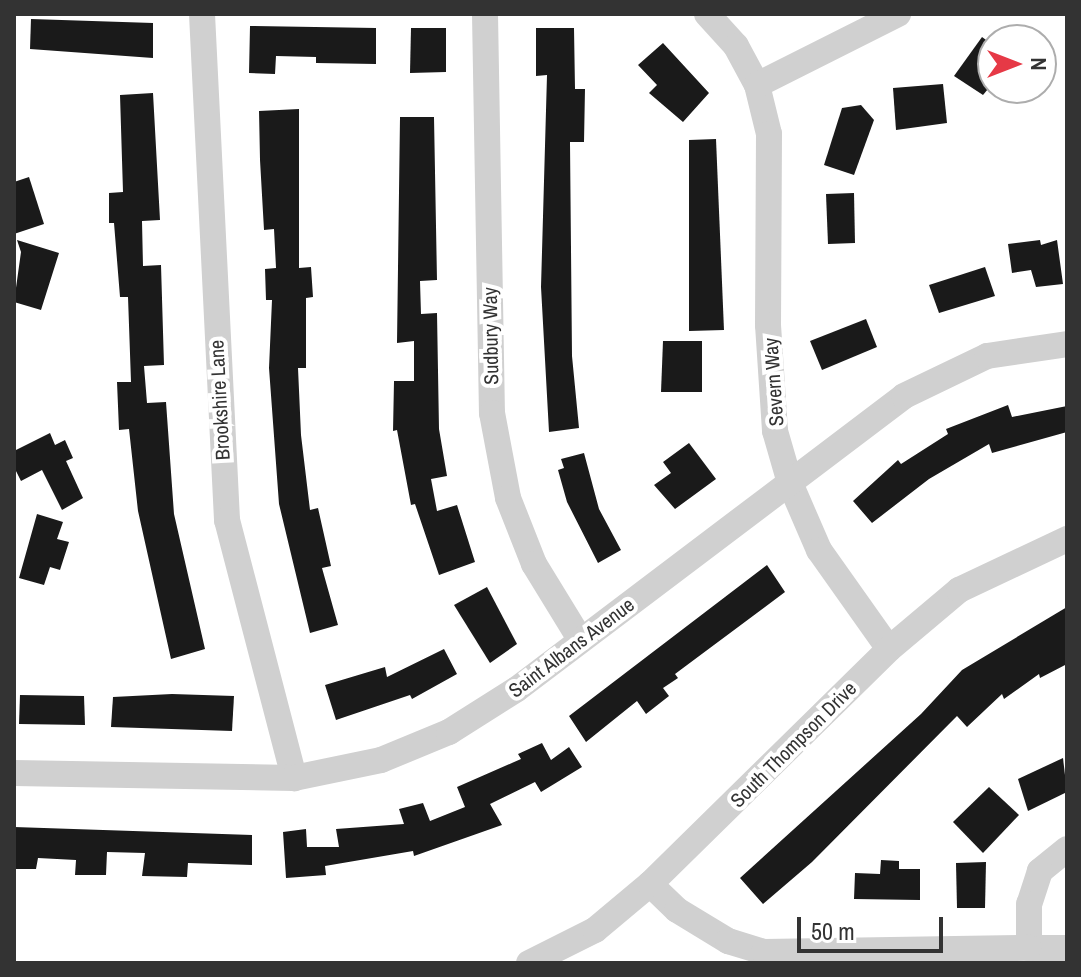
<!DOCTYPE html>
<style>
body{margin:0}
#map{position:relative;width:1081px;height:977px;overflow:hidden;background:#fff;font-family:"Archivo Narrow",sans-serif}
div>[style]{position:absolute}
.building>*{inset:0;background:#1a1a1a}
.minor>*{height:26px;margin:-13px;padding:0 13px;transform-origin:13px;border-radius:13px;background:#d0d0d0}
span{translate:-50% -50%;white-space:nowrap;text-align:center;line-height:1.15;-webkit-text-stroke:8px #fff;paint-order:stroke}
.street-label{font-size:20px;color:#333}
.frame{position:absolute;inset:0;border:16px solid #333;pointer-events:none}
.north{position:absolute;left:977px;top:24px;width:80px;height:80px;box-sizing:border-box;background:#fff;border:2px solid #adadad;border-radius:50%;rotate:90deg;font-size:22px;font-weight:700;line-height:32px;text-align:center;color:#333}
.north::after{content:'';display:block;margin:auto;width:28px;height:36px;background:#e63946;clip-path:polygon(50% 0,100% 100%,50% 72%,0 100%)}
.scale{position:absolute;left:797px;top:917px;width:146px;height:36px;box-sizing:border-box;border:4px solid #333;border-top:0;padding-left:10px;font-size:24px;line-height:28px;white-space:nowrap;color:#333;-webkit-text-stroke:6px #fff;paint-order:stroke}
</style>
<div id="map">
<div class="building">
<i style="clip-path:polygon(31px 19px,153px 23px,153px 58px,30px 49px)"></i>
<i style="clip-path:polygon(250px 26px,376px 28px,376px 64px,316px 63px,316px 57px,276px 56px,275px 74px,249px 73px)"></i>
<i style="clip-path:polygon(411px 28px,446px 28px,446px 72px,410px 73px)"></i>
<i style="clip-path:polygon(536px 28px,574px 28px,575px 89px,585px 89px,584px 142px,570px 142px,572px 356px,579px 428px,549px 432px,541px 287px,547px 75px,536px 76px)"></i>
<i style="clip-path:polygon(982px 37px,993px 45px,993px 83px,983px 95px,954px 76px)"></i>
<i style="clip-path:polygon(663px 43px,709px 93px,683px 122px,649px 93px,657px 85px,638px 65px)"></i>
<i style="clip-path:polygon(943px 84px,947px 123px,896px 130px,893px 88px)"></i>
<i style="clip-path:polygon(153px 93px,160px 220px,142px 221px,143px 266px,161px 265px,164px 365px,144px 366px,147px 403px,166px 402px,174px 514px,205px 649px,171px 659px,138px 511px,129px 429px,119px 430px,117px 382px,131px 382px,128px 297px,120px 297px,114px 223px,109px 223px,109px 193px,123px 192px,120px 95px)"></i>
<i style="clip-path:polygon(861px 105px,874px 120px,854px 175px,824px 165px,842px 108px)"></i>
<i style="clip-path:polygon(299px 109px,299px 268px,311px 267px,313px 297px,306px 298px,306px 368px,298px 368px,301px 435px,310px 510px,318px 508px,331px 566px,322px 568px,338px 625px,310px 633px,279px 504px,269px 368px,272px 300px,266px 300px,265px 269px,276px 268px,274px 229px,264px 230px,260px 160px,259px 111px)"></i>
<i style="clip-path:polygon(400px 117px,434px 117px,437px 280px,420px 281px,421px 314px,437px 313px,439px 429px,447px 476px,431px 479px,437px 511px,457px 505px,475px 562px,439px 575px,415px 504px,411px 505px,397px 430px,393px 431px,394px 381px,414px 381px,414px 341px,397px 343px)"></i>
<i style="clip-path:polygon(716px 139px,724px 330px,689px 331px,689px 140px)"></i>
<i style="clip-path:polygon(29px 177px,44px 224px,14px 234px,14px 182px)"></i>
<i style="clip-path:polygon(854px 193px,855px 243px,828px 244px,826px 194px)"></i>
<i style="clip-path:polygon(17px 240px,59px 253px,41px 310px,14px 302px,21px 252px)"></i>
<i style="clip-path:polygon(1040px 240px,1041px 245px,1057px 240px,1063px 284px,1036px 287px,1031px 270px,1012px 273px,1008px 244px)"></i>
<i style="clip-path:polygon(985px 267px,995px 296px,939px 313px,929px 285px)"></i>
<i style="clip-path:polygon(866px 319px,877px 347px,822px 370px,810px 341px)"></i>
<i style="clip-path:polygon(663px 341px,702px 341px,702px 392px,661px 392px)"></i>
<i style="clip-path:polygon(1008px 405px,1012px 417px,1067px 406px,1067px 432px,992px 453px,989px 444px,929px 479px,872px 523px,853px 501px,898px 460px,901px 464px,948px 434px,946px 429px)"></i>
<i style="clip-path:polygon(50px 433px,55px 445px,65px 440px,73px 458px,66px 461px,83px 498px,62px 510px,42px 470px,21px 481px,14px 467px,14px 451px)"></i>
<i style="clip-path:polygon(689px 443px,716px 479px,675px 509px,654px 485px,671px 473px,663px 462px)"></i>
<i style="clip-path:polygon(584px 453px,599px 509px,621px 550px,598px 563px,567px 502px,558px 470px,564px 468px,561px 459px)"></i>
<i style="clip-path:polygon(37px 514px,63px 522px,57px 539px,69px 542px,60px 570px,50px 567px,44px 585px,19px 578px)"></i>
<i style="clip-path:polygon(767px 565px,785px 592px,675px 674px,678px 678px,663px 688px,669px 696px,646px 714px,637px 701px,586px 742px,569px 716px)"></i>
<i style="clip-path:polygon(487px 587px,517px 644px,490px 663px,454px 605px)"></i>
<i style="clip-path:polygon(1067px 607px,1067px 664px,1040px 678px,1039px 674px,1004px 699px,1002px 694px,967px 727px,957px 716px,812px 862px,763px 904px,740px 878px,921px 714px,962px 670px)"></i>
<i style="clip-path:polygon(444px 649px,457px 674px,412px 699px,410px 695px,336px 720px,325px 685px,385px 667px,387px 677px)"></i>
<i style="clip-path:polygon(172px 694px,234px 696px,232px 731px,111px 727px,113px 697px)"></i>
<i style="clip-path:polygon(20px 695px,84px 696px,85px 725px,19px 724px)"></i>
<i style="clip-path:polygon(542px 743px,551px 760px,569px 747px,582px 767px,541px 792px,535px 782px,490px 804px,502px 825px,414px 856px,413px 851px,325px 866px,326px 875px,286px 878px,283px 832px,306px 829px,307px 847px,339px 847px,336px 829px,404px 824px,399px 809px,423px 803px,430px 821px,465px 807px,457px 787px,521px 759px,518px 754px)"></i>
<i style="clip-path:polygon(1063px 758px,1067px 792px,1028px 811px,1018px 779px)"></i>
<i style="clip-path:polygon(989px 787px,1019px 815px,983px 853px,953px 822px)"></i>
<i style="clip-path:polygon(14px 827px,252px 835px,252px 865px,188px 863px,187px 877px,142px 876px,145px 853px,107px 852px,106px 875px,75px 875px,76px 860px,38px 858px,36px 869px,14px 869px)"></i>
<i style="clip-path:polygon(881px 860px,899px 861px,899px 869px,920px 869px,920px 900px,854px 899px,855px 873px,880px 874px)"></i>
<i style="clip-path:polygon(986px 862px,985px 908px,957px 908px,956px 863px)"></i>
</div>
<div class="minor">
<i style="left:202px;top:14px;width:507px;rotate:87.17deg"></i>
<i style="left:227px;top:520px;width:267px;rotate:75.4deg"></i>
<i style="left:485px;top:14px;width:399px;rotate:89deg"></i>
<i style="left:492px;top:413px;width:86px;rotate:79.3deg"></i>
<i style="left:508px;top:498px;width:71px;rotate:68.5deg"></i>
<i style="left:534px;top:564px;width:88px;rotate:58.5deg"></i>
<i style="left:707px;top:14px;width:43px;rotate:47.8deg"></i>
<i style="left:736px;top:46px;width:44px;rotate:61.7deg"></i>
<i style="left:757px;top:85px;width:50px;rotate:76.2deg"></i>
<i style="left:769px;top:134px;width:191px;rotate:90.3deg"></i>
<i style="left:768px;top:325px;width:106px;rotate:86.2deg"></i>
<i style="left:775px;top:431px;width:54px;rotate:73.9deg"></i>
<i style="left:790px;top:483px;width:73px;rotate:66.6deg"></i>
<i style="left:819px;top:550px;width:121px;rotate:54.7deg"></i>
<i style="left:757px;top:85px;width:158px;rotate:-26.7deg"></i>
<i style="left:14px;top:773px;width:280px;rotate:1deg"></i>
<i style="left:294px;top:778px;width:89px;rotate:-11.7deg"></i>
<i style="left:381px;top:760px;width:74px;rotate:-22.4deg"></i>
<i style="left:449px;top:732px;width:80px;rotate:-32.3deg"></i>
<i style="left:517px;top:689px;width:485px;rotate:-37.1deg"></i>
<i style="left:904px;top:396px;width:92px;rotate:-25.7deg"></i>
<i style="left:987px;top:356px;width:81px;rotate:-8.5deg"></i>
<i style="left:1067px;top:849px;width:35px;rotate:141deg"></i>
<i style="left:1040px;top:871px;width:35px;rotate:108deg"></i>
<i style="left:1029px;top:904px;width:44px;rotate:90deg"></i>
<i style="left:1029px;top:948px;width:38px"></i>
<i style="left:650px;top:884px;width:37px;rotate:44deg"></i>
<i style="left:677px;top:910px;width:60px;rotate:31.3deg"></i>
<i style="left:728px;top:941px;width:38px;rotate:17deg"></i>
<i style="left:764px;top:952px;width:265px;rotate:-0.9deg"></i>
<i style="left:529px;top:963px;width:74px;rotate:-26.6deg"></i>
<i style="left:595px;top:930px;width:72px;rotate:-39.9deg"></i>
<i style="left:650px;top:884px;width:335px;rotate:-44.5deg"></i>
<i style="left:889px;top:649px;width:92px;rotate:-40.1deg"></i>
<i style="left:959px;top:590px;width:119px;rotate:-25.3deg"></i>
</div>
<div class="street-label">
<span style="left:490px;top:336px;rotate:-91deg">Sudbury Way</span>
<span style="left:773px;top:382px;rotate:-94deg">Severn Way</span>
<span style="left:219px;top:400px;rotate:-93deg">Brookshire Lane</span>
<span style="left:571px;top:647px;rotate:-37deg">Saint Albans Avenue</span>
<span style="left:793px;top:744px;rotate:-45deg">South Thompson Drive</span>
</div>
<div class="frame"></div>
<div class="north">N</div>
<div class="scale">50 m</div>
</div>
